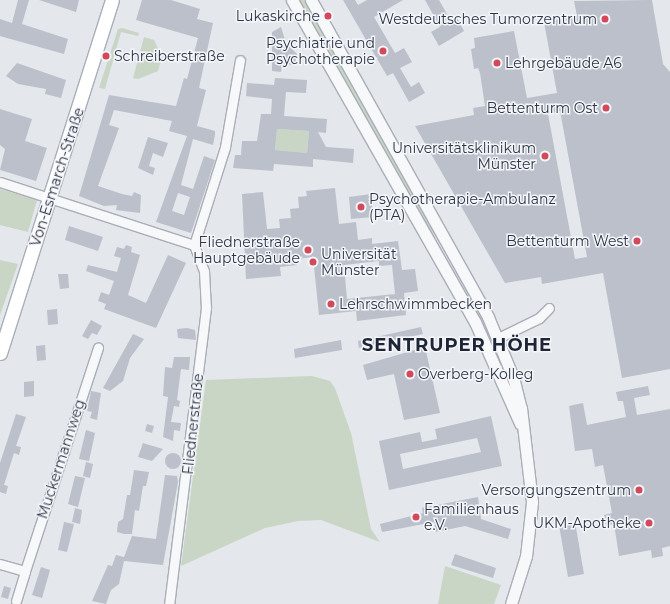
<!DOCTYPE html>
<meta charset="utf-8">
<style>
body{margin:0}
#map{position:relative;width:670px;height:604px;overflow:hidden;background:#e4e7ec;font-family:Montserrat,sans-serif}
div>[style]{position:absolute}
.green>*{inset:0;background:#c9d6c5}
.building>*{inset:0;background:#bbc0ca}
.round{border-radius:50%}
.roads{filter:drop-shadow(1px 0 #a9aeb7) drop-shadow(-1px 0 #a9aeb7) drop-shadow(0 1px #a9aeb7) drop-shadow(0 -1px #a9aeb7)}
.minor>*{height:9px;margin:-4.5px;padding:0 4.5px;transform-origin:4.5px;border-radius:4.5px;background:#f7f8fa}
.tertiary>*{height:11px;margin:-5.5px;padding:0 5.5px;transform-origin:5.5px;border-radius:5.5px;background:#f7f8fa}
.secondary>*{height:13px;margin:-6.5px;padding:0 6.5px;transform-origin:6.5px;border-radius:6.5px;background:#fff}
.dots>*{width:11px;height:11px;translate:-50% -50%;box-sizing:border-box;border:2px solid #f4f6f9;border-radius:50%}
span{translate:-50% -50%;white-space:nowrap;text-align:center;line-height:1.15;-webkit-text-stroke:3px #f4f6f9;paint-order:stroke}
.poi-label{font-size:14px;color:#2b3445}
.right{translate:-100% -50%;text-align:right}
.left{translate:0 -50%;text-align:left}
.street-label{font-size:14px;color:#2b3445}
.district-label{font-size:18px;color:#1d2536;font-weight:700;letter-spacing:1px}
</style>
<div id="map">
<div class="green">
<i style="clip-path:polygon(297px 0,304px 0,484px 317px,481px 319px,439px 241px,419px 215px)"></i>
<i style="clip-path:polygon(122px 28px,139px 33px,138px 36px,121px 32px,105px 89px,99px 88px,118px 29px)"></i>
<i style="clip-path:polygon(144px 37px,154px 40px,162px 57px,158px 71px,138px 79px,133px 78px)"></i>
<i style="clip-path:polygon(277px 129px,309px 131px,307px 153px,275px 150px)"></i>
<i style="clip-path:polygon(0 189px,37px 200px,28px 232px,0 225px)"></i>
<i style="clip-path:polygon(0 260px,18px 264px,0 315px)"></i>
<i style="clip-path:polygon(312px 376px,330px 381px,335px 388px,351px 433px,371px 529px,380px 542px,321px 520px,298px 521px,265px 528px,181px 566px,206px 380px)"></i>
<i style="clip-path:polygon(445px 566px,501px 585px,494px 604px,438px 604px)"></i>
</div>
<div class="building">
<i style="clip-path:polygon(18px 0,29px 0,22px 24px,68px 39px,64px 54px,0 36px,0 19px,12px 23px)"></i>
<i style="clip-path:polygon(39px 0,79px 0,76px 12px)"></i>
<i style="clip-path:polygon(evenodd,142px 0,171px 0,200px 9px,197px 19px,213px 23px,199px 88px,206px 90px,197px 126px,215px 131px,215px 135px,213px 145px,193px 139px,181px 185px,193px 189px,204px 156px,215px 160px,191px 233px,156px 222px,187px 136px,169px 131px,172px 121px,114px 110px,109px 125px,119px 128px,98px 186px,122px 194px,132px 196px,134px 192px,141px 195px,140px 213px,116px 210px,117px 205px,104px 206px,79px 196px,109px 95px,176px 106px,184px 78px,187px 79px,198px 38px,136px 20px,142px 0,178px 193px,190px 197px,184px 215px,172px 211px,178px 193px)"></i>
<i style="clip-path:polygon(343px 0,355px 0,358px 5px,367px 0,403px 0,374px 17px,395px 53px,404px 48px,412px 62px,400px 68px,411px 87px,419px 82px,425px 93px,409px 102px,393px 73px,387px 76px)"></i>
<i style="clip-path:polygon(425px 0,439px 0,451px 21px,457px 18px,464px 31px,439px 46px,431px 32px,440px 27px)"></i>
<i style="clip-path:polygon(evenodd,652px 0,663px 64px,670px 72px,670px 369px,622px 378px,603px 273px,542px 284px,541px 277px,505px 283px,415px 126px,474px 115px,473px 108px,485px 106px,480px 73px,478px 68px,474px 69px,471px 49px,475px 48px,474px 38px,514px 31px,527px 98px,557px 93px,544px 22px,577px 16px,574px 1px,652px 0,560px 111px,587px 257px,575px 259px,548px 114px,560px 111px)"></i>
<i style="clip-path:polygon(281px 27px,286px 43px,297px 54px,296px 65px,282px 64px,281px 72px,272px 71px,272px 32px)"></i>
<i style="clip-path:polygon(17px 63px,66px 80px,61px 98px,45px 94px,46px 89px,18px 84px,6px 76px)"></i>
<i style="clip-path:polygon(evenodd,275px 78px,307px 80px,306px 93px,286px 92px,284px 116px,327px 119px,326px 133px,318px 132px,326px 147px,354px 149px,353px 163px,313px 159px,313px 167px,274px 164px,273px 171px,233px 168px,235px 155px,241px 155px,242px 141px,257px 141px,261px 114px,271px 114px,272px 99px,246px 96px,247px 83px,274px 85px,275px 78px,277px 129px,309px 131px,307px 153px,275px 150px,277px 129px)"></i>
<i style="clip-path:polygon(0 109px,32px 119px,25px 141px,47px 148px,36px 181px,0 170px,5px 149px,0 145px)"></i>
<i style="clip-path:polygon(148px 137px,168px 143px,163px 157px,153px 153px,149px 166px,155px 168px,153px 175px,138px 168px)"></i>
<i style="clip-path:polygon(evenodd,335px 188px,339px 224px,356px 222px,358px 240px,372px 238px,372px 244px,398px 241px,402px 270px,415px 269px,418px 291px,404px 293px,406px 315px,357px 321px,356px 311px,319px 315px,313px 257px,296px 259px,297px 265px,280px 267px,281px 276px,246px 279px,242px 194px,263px 192px,267px 229px,280px 228px,279px 219px,291px 218px,290px 209px,299px 208px,298px 197px,307px 196px,306px 191px,335px 188px,379px 261px,379px 266px,392px 265px,395px 294px,347px 299px,344px 265px,379px 261px)"></i>
<i style="clip-path:polygon(371px 194px,373px 217px,351px 219px,349px 197px)"></i>
<i style="clip-path:polygon(69px 226px,103px 237px,98px 251px,65px 240px)"></i>
<i style="clip-path:polygon(126px 245px,132px 247px,131px 252px,140px 255px,128px 295px,146px 303px,168px 255px,186px 263px,156px 328px,104px 309px,106px 304px,98px 301px,101px 292px,109px 295px,114px 281px,86px 271px,88px 265px,117px 272px,121px 258px,114px 256px,117px 247px,124px 249px)"></i>
<i style="clip-path:polygon(58px 274px,68px 274px,69px 288px,60px 289px)"></i>
<i style="clip-path:polygon(57px 309px,58px 324px,48px 325px,47px 310px)"></i>
<i style="clip-path:polygon(91px 320px,102px 326px,97px 335px,92px 333px,88px 339px,82px 336px)"></i>
<i style="clip-path:polygon(421px 327px,423px 334px,359px 348px,358px 341px)"></i>
<i style="clip-path:polygon(187px 328px,195px 330px,196px 340px,178px 338px,177px 329px)"></i>
<i style="clip-path:polygon(133px 334px,144px 339px,130px 358px,123px 381px,110px 391px,103px 388px)"></i>
<i style="clip-path:polygon(341px 340px,342px 350px,295px 358px,294px 349px)"></i>
<i style="clip-path:polygon(45px 345px,46px 360px,37px 361px,36px 346px)"></i>
<i style="clip-path:polygon(425px 347px,440px 413px,404px 420px,394px 374px,367px 380px,363px 365px)"></i>
<i style="clip-path:polygon(174px 357px,190px 357px,189px 370px,181px 369px,177px 400px,180px 401px,179px 407px,174px 406px,171px 422px,181px 423px,180px 431px,174px 430px,173px 441px,163px 437px,168px 397px,163px 396px,165px 367px,172px 368px)"></i>
<i style="clip-path:polygon(34px 381px,34px 396px,24px 397px,24px 382px)"></i>
<i style="clip-path:polygon(648px 386px,650px 395px,634px 398px,637px 415px,670px 409px,670px 546px,662px 548px,663px 556px,652px 558px,651px 550px,619px 556px,614px 524px,606px 526px,604px 515px,612px 513px,603px 465px,595px 467px,592px 449px,575px 451px,569px 406px,583px 403px,587px 425px,626px 417px,623px 401px,618px 401px,616px 392px)"></i>
<i style="clip-path:polygon(91px 391px,101px 393px,97px 420px,90px 418px,92px 412px,87px 411px)"></i>
<i style="clip-path:polygon(16px 414px,26px 417px,16px 446px,21px 447px,19px 455px,14px 453px,4px 485px,8px 486px,6px 494px,0 492px,0 463px)"></i>
<i style="clip-path:polygon(evenodd,491px 416px,502px 466px,389px 490px,379px 441px,420px 432px,422px 442px,437px 439px,435px 429px,491px 416px,477px 438px,481px 452px,403px 469px,400px 454px,477px 438px)"></i>
<i style="clip-path:polygon(147px 424px,154px 426px,152px 433px,145px 431px)"></i>
<i style="clip-path:polygon(86px 430px,95px 433px,89px 461px,79px 459px)"></i>
<i style="clip-path:polygon(143px 443px,146px 444px,163px 449px,152px 461px,138px 457px)"></i>
<i class="round" style="left:165px;top:453px;width:16px;height:16px"></i>
<i style="clip-path:polygon(86px 462px,93px 464px,90px 478px,83px 476px)"></i>
<i style="clip-path:polygon(134px 470px,149px 472px,146px 486px,143px 486px,139px 511px,135px 510px,132px 534px,124px 534px,117px 532px,118px 522px,123px 519px,127px 495px,130px 495px)"></i>
<i style="clip-path:polygon(165px 475px,177px 476px,178px 482px,163px 565px,124px 561px,119px 584px,111px 590px,106px 604px,92px 601px,108px 565px,112px 566px,116px 555px,124px 557px,132px 536px,156px 539px)"></i>
<i style="clip-path:polygon(75px 476px,85px 478px,78px 507px,68px 504px)"></i>
<i style="clip-path:polygon(478px 497px,481px 519px,511px 529px,508px 539px,465px 526px,436px 532px,434px 522px,382px 532px,380px 524px,423px 513px,422px 508px)"></i>
<i style="clip-path:polygon(75px 508px,82px 510px,80px 524px,72px 522px)"></i>
<i style="clip-path:polygon(64px 522px,74px 524px,67px 552px,58px 550px)"></i>
<i style="clip-path:polygon(575px 522px,584px 574px,568px 577px,559px 525px)"></i>
<i style="clip-path:polygon(455px 554px,496px 568px,493px 578px,451px 565px)"></i>
<i style="clip-path:polygon(41px 567px,50px 570px,42px 598px,32px 595px)"></i>
<i style="clip-path:polygon(4px 586px,11px 588px,8px 599px,1px 597px)"></i>
</div>
<div class="roads">
<div class="minor">
<i style="left:0;top:182px;width:204px;rotate:18deg"></i>
<i style="left:194px;top:245px;width:28px;rotate:69deg"></i>
<i style="left:204px;top:271px;width:37px;rotate:87deg"></i>
<i style="left:206px;top:308px;width:298px;rotate:97.1deg"></i>
<i style="left:194px;top:245px;width:103px;rotate:-72.4deg"></i>
<i style="left:225px;top:147px;width:88px;rotate:-80.2deg"></i>
<i style="left:498px;top:338px;width:46px;rotate:-26deg"></i>
<i style="left:539px;top:318px;width:14px;rotate:-45deg"></i>
<i style="left:0;top:564px;width:26px;rotate:16deg"></i>
<i style="left:25px;top:571px;width:235px;rotate:-71.9deg"></i>
<i style="left:16px;top:601px;width:31px;rotate:-73deg"></i>
</div>
<div class="tertiary">
<i style="left:292px;top:0;width:370px;rotate:60.4deg"></i>
<i style="left:475px;top:322px;width:111px;rotate:66deg"></i>
<i style="left:311px;top:0;width:363px;rotate:60.8deg"></i>
<i style="left:488px;top:317px;width:65px;rotate:67.4deg"></i>
<i style="left:513px;top:377px;width:32px;rotate:76deg"></i>
<i style="left:521px;top:408px;width:95px;rotate:83.3deg"></i>
<i style="left:532px;top:502px;width:54px;rotate:96.3deg"></i>
<i style="left:526px;top:556px;width:50px;rotate:107.4deg"></i>
</div>
<div class="secondary">
<i style="left:0;top:353px;width:370px;rotate:-72.4deg"></i>
</div>
</div>
<div class="dots">
<i style="left:328px;top:16px;background:#d1495b"></i>
<i style="left:605px;top:19px;background:#d1495b"></i>
<i style="left:383px;top:51px;background:#d1495b"></i>
<i style="left:106px;top:56px;background:#d1495b"></i>
<i style="left:497px;top:63px;background:#d1495b"></i>
<i style="left:606px;top:108px;background:#d1495b"></i>
<i style="left:545px;top:156px;background:#d1495b"></i>
<i style="left:361px;top:207px;background:#d1495b"></i>
<i style="left:637px;top:241px;background:#d1495b"></i>
<i style="left:308px;top:250px;background:#d1495b"></i>
<i style="left:313px;top:262px;background:#d1495b"></i>
<i style="left:331px;top:304px;background:#d1495b"></i>
<i style="left:410px;top:374px;background:#d1495b"></i>
<i style="left:639px;top:490px;background:#d1495b"></i>
<i style="left:416px;top:517px;background:#d1495b"></i>
<i style="left:649px;top:523px;background:#d1495b"></i>
</div>
<div class="poi-label">
<span class="right" style="left:320px;top:16px">Lukaskirche</span>
<span class="right" style="left:597px;top:19px">Westdeutsches Tumorzentrum</span>
<span class="right" style="left:375px;top:51px">Psychiatrie und<br>Psychotherapie</span>
<span class="left" style="left:114px;top:56px">Schreiberstraße</span>
<span class="left" style="left:505px;top:63px">Lehrgebäude A6</span>
<span class="right" style="left:598px;top:108px">Bettenturm Ost</span>
<span class="right" style="left:536px;top:156px">Universitätsklinikum<br>Münster</span>
<span class="left" style="left:369px;top:207px">Psychotherapie-Ambulanz<br>(PTA)</span>
<span class="right" style="left:629px;top:241px">Bettenturm West</span>
<span class="right" style="left:300px;top:250px">Fliednerstraße<br>Hauptgebäude</span>
<span class="left" style="left:321px;top:262px">Universität<br>Münster</span>
<span class="left" style="left:339px;top:304px">Lehrschwimmbecken</span>
<span class="left" style="left:418px;top:374px">Overberg-Kolleg</span>
<span class="right" style="left:631px;top:490px">Versorgungszentrum</span>
<span class="left" style="left:424px;top:517px">Familienhaus<br>e.V.</span>
<span class="right" style="left:641px;top:523px">UKM-Apotheke</span>
</div>
<div class="street-label">
<span style="left:57px;top:177px;rotate:-72deg">Von-Esmarch-Straße</span>
<span style="left:193px;top:424px;rotate:-84deg">Fliednerstraße</span>
<span style="left:61px;top:459px;rotate:-72deg">Muckermannweg</span>
</div>
<div class="district-label">
<span style="left:457px;top:345px">SENTRUPER HÖHE</span>
</div>
</div>
